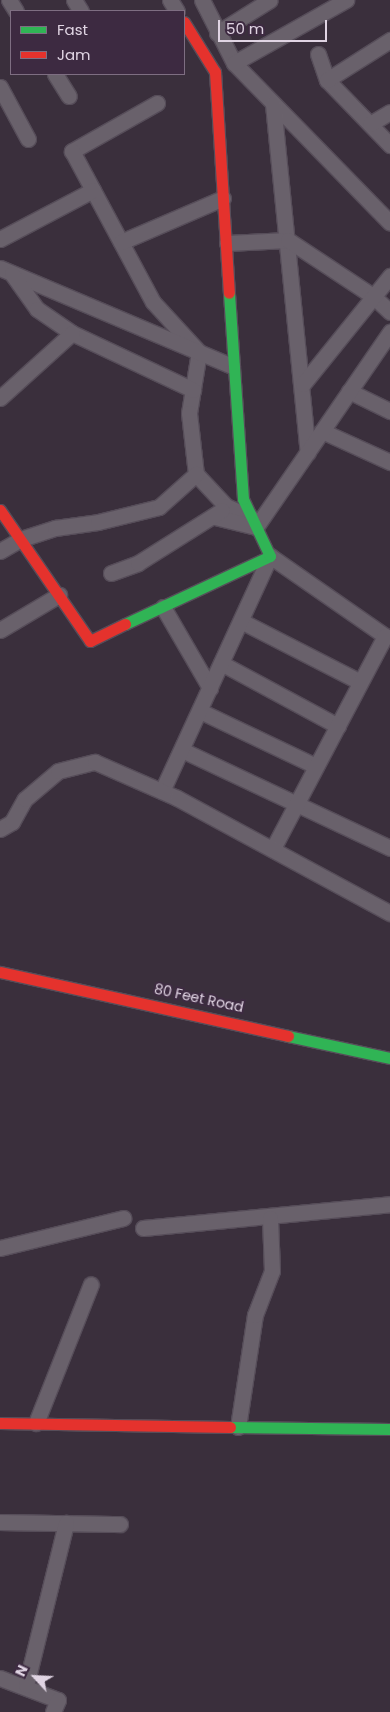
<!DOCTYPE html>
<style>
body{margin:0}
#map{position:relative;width:390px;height:1712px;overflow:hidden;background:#3a2f3c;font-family:Poppins,sans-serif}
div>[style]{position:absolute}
.roads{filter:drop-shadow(1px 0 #564d59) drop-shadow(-1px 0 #564d59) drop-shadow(0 1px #564d59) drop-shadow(0 -1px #564d59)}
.street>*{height:15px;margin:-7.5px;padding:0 7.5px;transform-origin:7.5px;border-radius:7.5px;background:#69616b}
.fast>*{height:11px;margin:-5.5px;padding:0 5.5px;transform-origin:5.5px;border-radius:5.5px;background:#30b455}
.jam>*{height:11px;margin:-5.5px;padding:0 5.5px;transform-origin:5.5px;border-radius:5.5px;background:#e5322d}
span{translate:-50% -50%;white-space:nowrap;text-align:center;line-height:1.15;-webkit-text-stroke:4px #3d2a41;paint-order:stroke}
.street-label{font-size:14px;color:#e0d4e3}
.legend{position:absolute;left:10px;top:10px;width:175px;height:65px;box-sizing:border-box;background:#3d2a41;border:1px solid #7e6e82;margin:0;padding:6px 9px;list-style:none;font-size:15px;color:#e0d4e3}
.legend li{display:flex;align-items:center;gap:10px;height:25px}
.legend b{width:25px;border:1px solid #7e6e82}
.north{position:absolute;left:10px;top:1652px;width:50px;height:50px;-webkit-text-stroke:4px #3d2a41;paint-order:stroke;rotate:295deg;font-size:14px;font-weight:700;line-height:20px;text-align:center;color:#e0d4e3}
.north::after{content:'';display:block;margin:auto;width:18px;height:22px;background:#e0d4e3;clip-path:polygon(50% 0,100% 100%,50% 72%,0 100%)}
.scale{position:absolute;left:218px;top:20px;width:109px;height:22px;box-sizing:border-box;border:2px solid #e0d4e3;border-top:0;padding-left:6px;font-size:15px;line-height:18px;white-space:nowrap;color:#e0d4e3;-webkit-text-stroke:4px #3d2a41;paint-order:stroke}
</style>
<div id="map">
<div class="roads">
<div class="street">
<i style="left:9px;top:0;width:13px;rotate:58deg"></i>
<i style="left:74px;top:0;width:13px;rotate:58deg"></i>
<i style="left:170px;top:0;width:13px;rotate:58deg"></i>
<i style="left:202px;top:0;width:71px;rotate:63.1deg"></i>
<i style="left:234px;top:63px;width:223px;rotate:45.7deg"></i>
<i style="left:217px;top:33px;width:62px;rotate:-31.9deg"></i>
<i style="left:318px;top:54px;width:28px;rotate:71deg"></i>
<i style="left:327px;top:80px;width:91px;rotate:45.9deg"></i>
<i style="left:234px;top:63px;width:129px;rotate:-29.4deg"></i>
<i style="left:55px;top:74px;width:26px;rotate:58deg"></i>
<i style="left:327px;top:80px;width:75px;rotate:-32.4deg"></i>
<i style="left:0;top:87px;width:59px;rotate:61.7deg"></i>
<i style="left:157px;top:103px;width:98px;rotate:150.5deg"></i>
<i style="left:72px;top:151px;width:171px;rotate:61.8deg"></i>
<i style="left:153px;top:302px;width:68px;rotate:47.4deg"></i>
<i style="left:199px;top:352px;width:62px;rotate:99.3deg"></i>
<i style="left:189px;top:413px;width:61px;rotate:83.5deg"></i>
<i style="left:196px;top:474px;width:44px;rotate:46.8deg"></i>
<i style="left:226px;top:506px;width:27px;rotate:24deg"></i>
<i style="left:273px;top:104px;width:350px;rotate:84.3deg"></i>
<i style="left:370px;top:124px;width:23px;rotate:-31deg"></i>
<i style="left:0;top:239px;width:105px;rotate:-27.8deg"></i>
<i style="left:121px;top:242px;width:111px;rotate:-23.3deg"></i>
<i style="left:227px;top:243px;width:61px;rotate:-2.8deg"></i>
<i style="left:288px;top:240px;width:103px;rotate:33.5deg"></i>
<i style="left:374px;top:297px;width:22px;rotate:43deg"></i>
<i style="left:0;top:268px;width:252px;rotate:22.9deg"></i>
<i style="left:12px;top:274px;width:43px;rotate:54.5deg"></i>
<i style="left:37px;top:309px;width:42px;rotate:34.4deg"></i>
<i style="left:72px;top:333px;width:134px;rotate:25.2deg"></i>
<i style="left:303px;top:384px;width:139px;rotate:-51.1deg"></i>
<i style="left:349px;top:391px;width:46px;rotate:26deg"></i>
<i style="left:0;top:398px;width:97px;rotate:-42.1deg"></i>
<i style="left:322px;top:431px;width:75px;rotate:24.5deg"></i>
<i style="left:215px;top:517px;width:42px;rotate:13.7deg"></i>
<i style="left:256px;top:527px;width:237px;rotate:-55.5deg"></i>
<i style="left:0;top:551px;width:24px;rotate:-30deg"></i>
<i style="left:21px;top:539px;width:36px;rotate:-18deg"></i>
<i style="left:55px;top:528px;width:43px;rotate:-7.9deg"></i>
<i style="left:98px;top:522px;width:63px;rotate:-13.8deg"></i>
<i style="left:159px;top:507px;width:50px;rotate:-41.7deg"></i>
<i style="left:111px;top:573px;width:29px;rotate:-20deg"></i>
<i style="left:138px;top:563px;width:99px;rotate:-32.2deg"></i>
<i style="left:163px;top:607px;width:94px;rotate:59.9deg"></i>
<i style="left:241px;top:621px;width:134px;rotate:27.1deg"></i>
<i style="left:0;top:630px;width:69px;rotate:-30.7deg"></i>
<i style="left:221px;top:663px;width:133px;rotate:28.3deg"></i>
<i style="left:200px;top:711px;width:128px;rotate:25.4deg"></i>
<i style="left:182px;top:750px;width:230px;rotate:25.2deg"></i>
<i style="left:162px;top:791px;width:259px;rotate:-65.3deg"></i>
<i style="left:270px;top:556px;width:140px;rotate:34.8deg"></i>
<i style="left:385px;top:636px;width:240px;rotate:117.8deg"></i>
<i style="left:0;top:829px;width:14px;rotate:-30deg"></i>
<i style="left:12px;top:822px;width:26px;rotate:-61deg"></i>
<i style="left:25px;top:799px;width:43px;rotate:-40.3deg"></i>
<i style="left:58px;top:771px;width:38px;rotate:-14deg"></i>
<i style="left:95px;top:762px;width:90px;rotate:23.7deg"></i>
<i style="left:177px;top:798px;width:242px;rotate:28.4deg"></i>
<i style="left:143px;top:1228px;width:248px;rotate:-5.5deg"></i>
<i style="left:0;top:1248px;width:127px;rotate:-13.7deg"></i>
<i style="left:36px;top:1423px;width:149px;rotate:-68.4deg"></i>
<i style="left:238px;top:1427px;width:113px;rotate:-81.4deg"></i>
<i style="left:255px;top:1315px;width:47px;rotate:-68.9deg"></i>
<i style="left:272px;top:1271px;width:53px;rotate:-92.2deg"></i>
<i style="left:0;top:1522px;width:120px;rotate:1deg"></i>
<i style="left:0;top:1678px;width:62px;rotate:20.8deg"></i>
<i style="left:58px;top:1700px;width:13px;rotate:113deg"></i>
<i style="left:26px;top:1685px;width:167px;rotate:-76.1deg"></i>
</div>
<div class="fast">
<i style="left:125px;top:624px;width:160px;rotate:-25.1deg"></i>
<i style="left:270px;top:556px;width:63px;rotate:-115.3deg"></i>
<i style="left:243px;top:499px;width:206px;rotate:-93.9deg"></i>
<i style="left:288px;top:1036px;width:104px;rotate:12.2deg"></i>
<i style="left:230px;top:1427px;width:160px;rotate:0.7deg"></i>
</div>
<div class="jam">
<i style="left:184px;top:22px;width:59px;rotate:58.2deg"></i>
<i style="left:215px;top:72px;width:221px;rotate:86.4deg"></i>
<i style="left:0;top:510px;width:159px;rotate:55.5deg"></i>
<i style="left:90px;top:641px;width:39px;rotate:-26deg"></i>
<i style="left:0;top:972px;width:295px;rotate:12.5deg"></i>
<i style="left:0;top:1423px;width:230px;rotate:1deg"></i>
</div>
</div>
<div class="street-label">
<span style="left:199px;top:998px;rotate:12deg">80 Feet Road</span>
</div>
<ul class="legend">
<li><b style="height:6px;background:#30b455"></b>Fast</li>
<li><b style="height:6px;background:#e5322d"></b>Jam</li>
</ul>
<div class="north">N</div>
<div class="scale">50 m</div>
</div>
